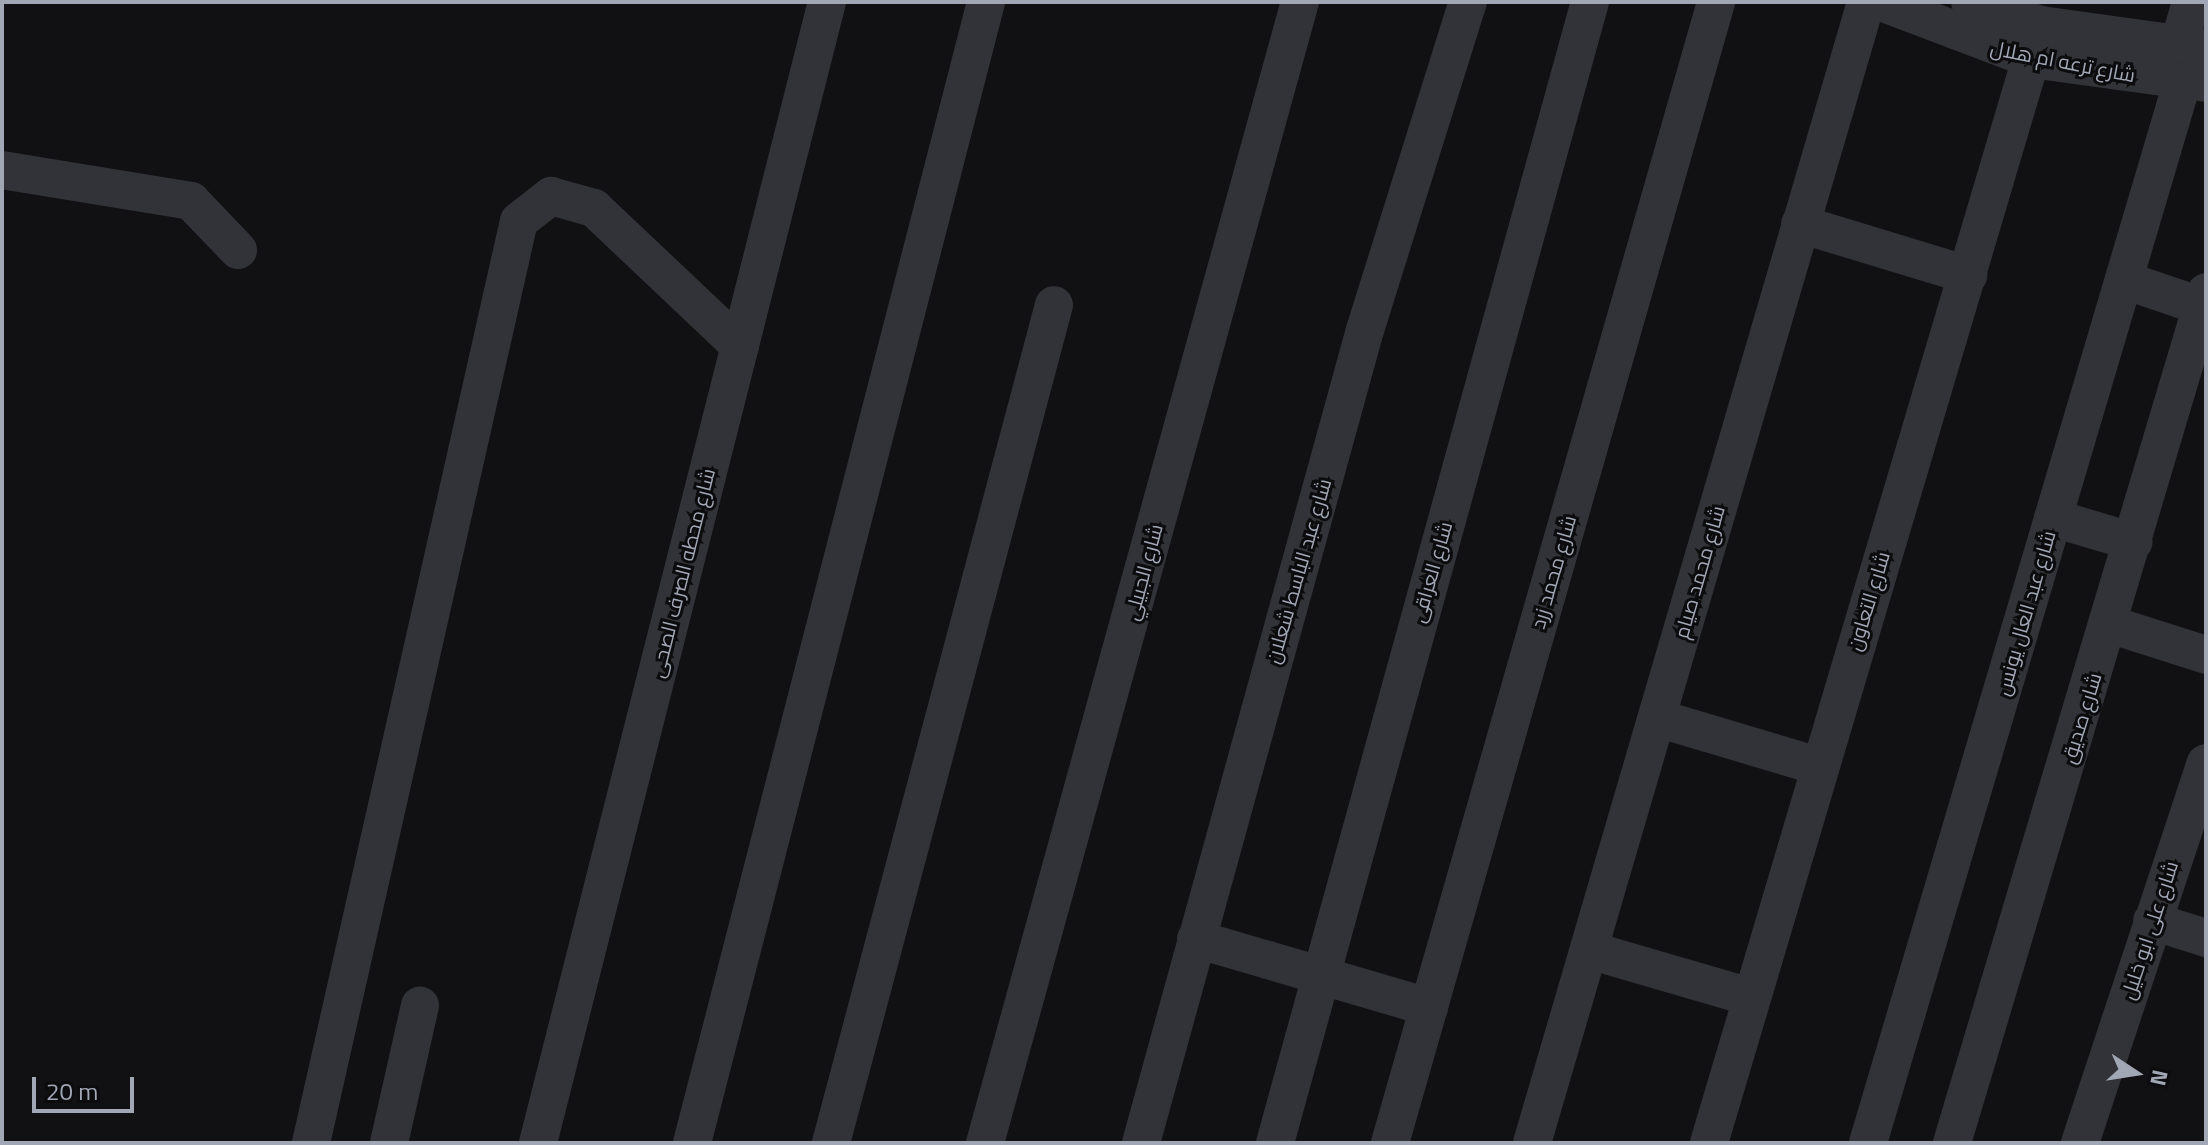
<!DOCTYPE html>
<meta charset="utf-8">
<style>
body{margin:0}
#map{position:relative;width:2208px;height:1145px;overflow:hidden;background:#111113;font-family:"Titillium Web",Cairo,sans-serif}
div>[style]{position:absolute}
.minor>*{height:38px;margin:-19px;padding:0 19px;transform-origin:19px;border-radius:19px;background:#323338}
span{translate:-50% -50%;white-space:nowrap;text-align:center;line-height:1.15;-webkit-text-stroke:6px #0c0c0e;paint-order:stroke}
.street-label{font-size:20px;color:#a1a7b5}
.frame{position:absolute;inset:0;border:4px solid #a1a7b5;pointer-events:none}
.north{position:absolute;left:2096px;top:1033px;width:80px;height:80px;-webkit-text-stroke:6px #0c0c0e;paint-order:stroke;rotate:102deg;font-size:22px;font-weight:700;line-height:32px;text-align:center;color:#a1a7b5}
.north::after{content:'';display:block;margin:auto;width:28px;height:36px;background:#a1a7b5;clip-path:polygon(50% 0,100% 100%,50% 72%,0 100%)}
.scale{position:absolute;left:32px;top:1077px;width:102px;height:36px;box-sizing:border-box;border:4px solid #a1a7b5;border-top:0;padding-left:10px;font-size:24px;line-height:28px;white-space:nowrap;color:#a1a7b5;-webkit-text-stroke:6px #0c0c0e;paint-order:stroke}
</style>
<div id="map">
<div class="minor">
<i style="left:1881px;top:2px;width:160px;rotate:20.8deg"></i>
<i style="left:2031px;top:59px;width:177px;rotate:7.8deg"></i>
<i style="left:1970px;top:2px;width:75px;rotate:17.9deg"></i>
<i style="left:2041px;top:25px;width:167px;rotate:7.9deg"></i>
<i style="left:2179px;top:44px;width:44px;rotate:-74.1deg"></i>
<i style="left:2px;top:170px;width:192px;rotate:9.3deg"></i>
<i style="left:191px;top:201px;width:68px;rotate:46.2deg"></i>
<i style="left:1800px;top:224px;width:176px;rotate:16.9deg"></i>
<i style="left:2124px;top:280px;width:81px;rotate:18.7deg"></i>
<i style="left:2053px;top:518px;width:84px;rotate:16.5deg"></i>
<i style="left:2109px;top:624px;width:102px;rotate:17.7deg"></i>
<i style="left:1657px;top:718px;width:168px;rotate:16.6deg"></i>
<i style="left:2152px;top:921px;width:57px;rotate:17.5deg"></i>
<i style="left:1196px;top:939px;width:243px;rotate:16.3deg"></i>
<i style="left:1589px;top:950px;width:169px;rotate:16.2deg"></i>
<i style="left:311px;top:1143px;width:945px;rotate:-77.29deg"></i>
<i style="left:519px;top:221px;width:41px;rotate:-38deg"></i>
<i style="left:551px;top:196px;width:45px;rotate:15.6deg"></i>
<i style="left:594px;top:208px;width:201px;rotate:43.4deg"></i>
<i style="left:389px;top:1143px;width:141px;rotate:-77.3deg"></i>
<i style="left:538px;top:1143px;width:1177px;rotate:-75.79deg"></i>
<i style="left:692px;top:1143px;width:1178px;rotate:-75.55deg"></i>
<i style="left:831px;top:1143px;width:867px;rotate:-75.1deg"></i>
<i style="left:985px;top:1143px;width:1184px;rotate:-74.57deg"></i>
<i style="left:1141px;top:1143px;width:843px;rotate:-74.6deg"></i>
<i style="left:1365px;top:330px;width:344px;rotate:-72.6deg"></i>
<i style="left:1275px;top:1143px;width:1184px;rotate:-74.57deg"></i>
<i style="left:1390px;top:1143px;width:1187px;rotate:-74.05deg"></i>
<i style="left:1532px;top:1143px;width:1189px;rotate:-73.68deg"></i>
<i style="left:1709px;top:1143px;width:1166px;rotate:-73.46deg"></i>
<i style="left:1868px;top:1143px;width:1106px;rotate:-73.5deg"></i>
<i style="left:1952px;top:1143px;width:888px;rotate:-73.38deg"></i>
<i style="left:2080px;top:1143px;width:400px;rotate:-71.7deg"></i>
</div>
<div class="street-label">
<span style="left:2063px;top:61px;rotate:11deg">شارع ترعه ام هلال</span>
<span style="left:1298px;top:571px;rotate:-74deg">شارع عبد الباسط شعلان</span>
<span style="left:1143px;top:572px;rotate:-75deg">شارع الجبيلي</span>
<span style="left:1431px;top:572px;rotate:-74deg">شارع العراقى</span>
<span style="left:1553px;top:572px;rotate:-74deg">شارع محمد زرد</span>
<span style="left:1699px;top:572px;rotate:-74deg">شارع محمد صيام</span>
<span style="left:682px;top:573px;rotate:-76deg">شارع محطه الصرف الصحى</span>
<span style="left:1868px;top:601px;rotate:-73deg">شارع التعاون</span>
<span style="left:2025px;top:613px;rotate:-74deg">شارع عبد العال يونس</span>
<span style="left:2081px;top:718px;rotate:-73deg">شارع صديق</span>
<span style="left:2149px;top:930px;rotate:-72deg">شارع على ابو خليل</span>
</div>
<div class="frame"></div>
<div class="north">N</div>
<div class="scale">20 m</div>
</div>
